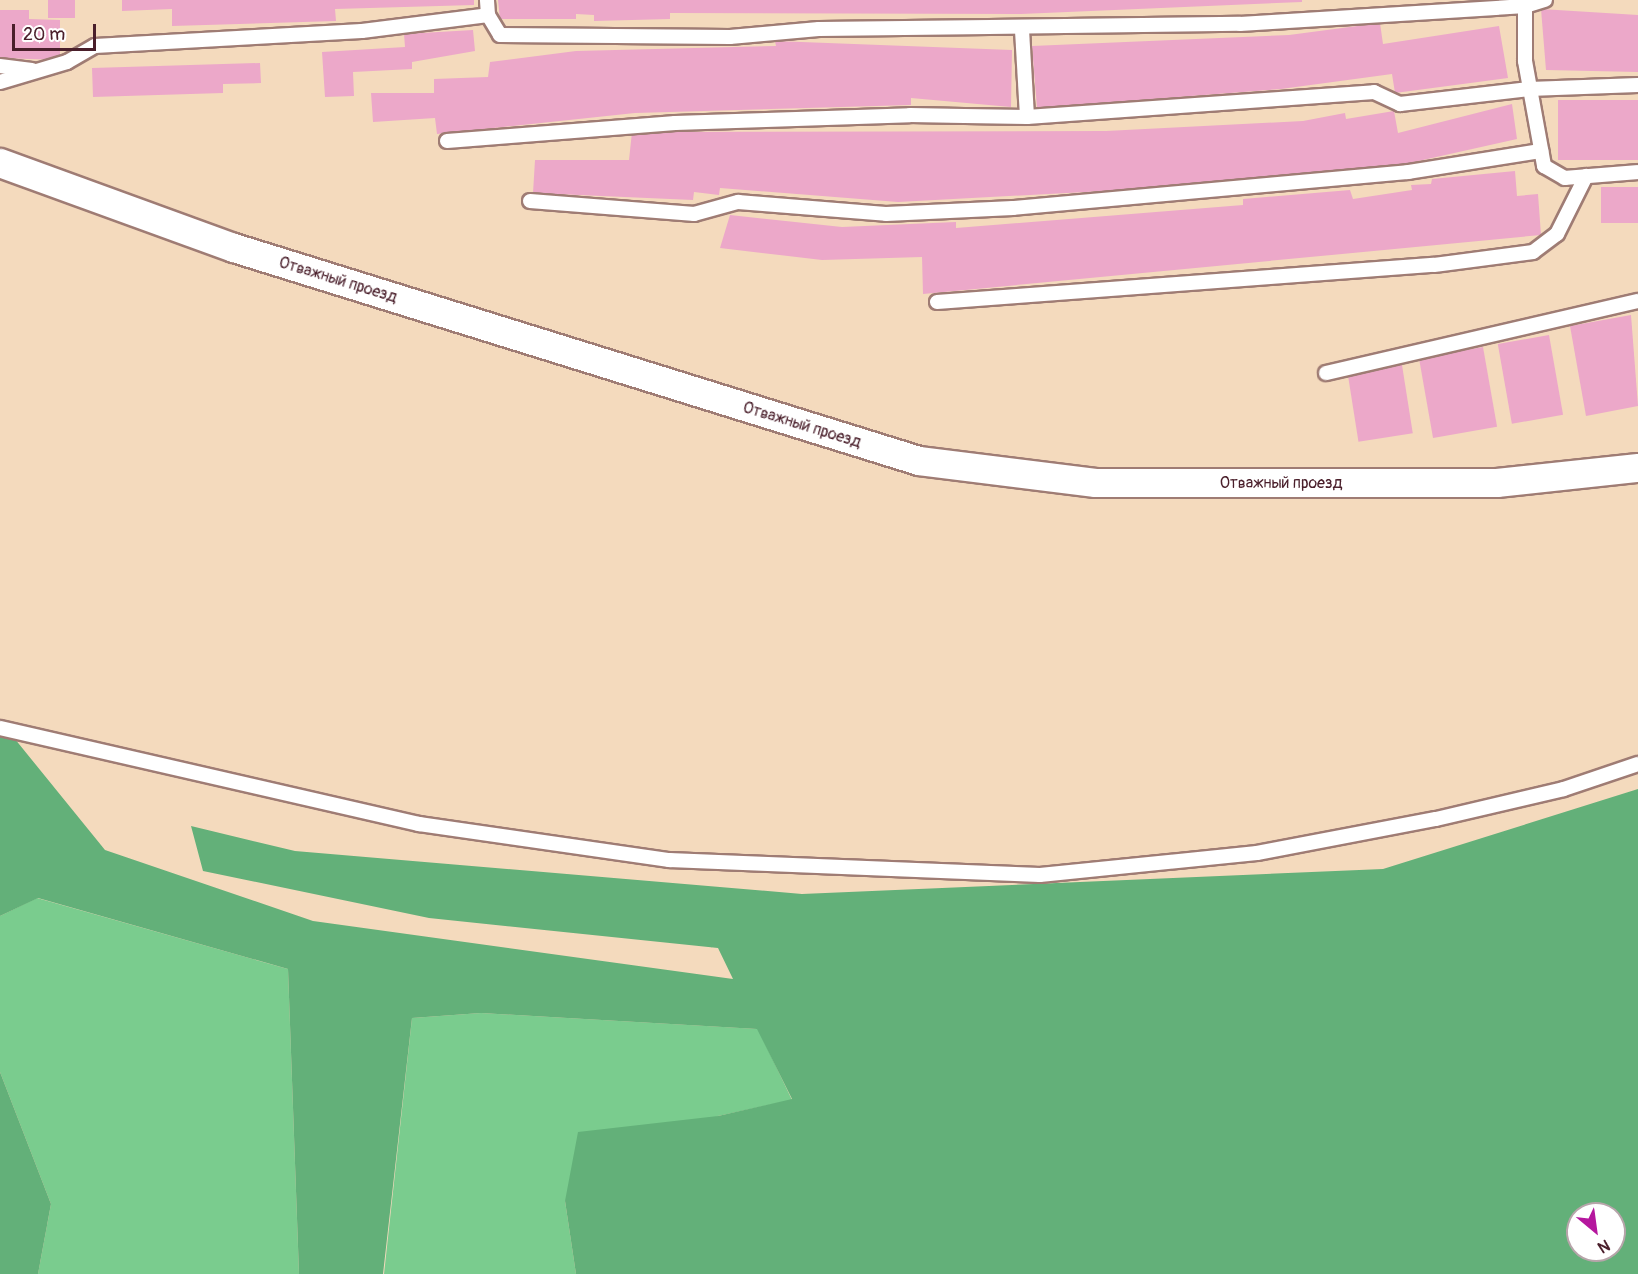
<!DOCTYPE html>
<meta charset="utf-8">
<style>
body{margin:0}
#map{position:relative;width:1638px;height:1274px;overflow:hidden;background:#f4dabd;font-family:Pangolin,sans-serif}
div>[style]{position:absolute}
.green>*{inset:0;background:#7acc8e}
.forest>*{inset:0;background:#63b079}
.building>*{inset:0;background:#eca8c9;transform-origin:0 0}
.roads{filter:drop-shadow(2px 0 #9f7c74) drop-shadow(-2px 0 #9f7c74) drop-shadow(0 2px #9f7c74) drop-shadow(0 -2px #9f7c74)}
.lane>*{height:14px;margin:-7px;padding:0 7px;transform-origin:7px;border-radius:7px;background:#fff}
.street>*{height:28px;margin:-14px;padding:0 14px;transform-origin:14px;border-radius:14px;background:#fff}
span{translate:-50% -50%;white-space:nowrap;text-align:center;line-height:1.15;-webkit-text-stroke:4.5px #fff;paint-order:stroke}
.street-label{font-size:16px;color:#4a1f2b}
.north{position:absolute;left:1566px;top:1202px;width:60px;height:60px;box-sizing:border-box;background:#fff;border:2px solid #b7a5aa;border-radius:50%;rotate:151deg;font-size:16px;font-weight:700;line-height:24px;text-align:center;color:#4a1f2b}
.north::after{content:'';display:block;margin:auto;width:21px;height:27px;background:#b5179e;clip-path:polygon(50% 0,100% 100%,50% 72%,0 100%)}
.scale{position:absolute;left:12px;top:24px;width:84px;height:27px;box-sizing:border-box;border:3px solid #4a1f2b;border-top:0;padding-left:8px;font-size:18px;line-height:21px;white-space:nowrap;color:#4a1f2b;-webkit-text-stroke:4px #fff;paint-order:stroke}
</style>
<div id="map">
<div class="green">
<div style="clip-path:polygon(37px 898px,288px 969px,299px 1274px,38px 1274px,51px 1204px,0 1072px,0 916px)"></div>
<div style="clip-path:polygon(481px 1013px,758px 1029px,792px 1100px,718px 1116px,565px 1201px,576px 1274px,384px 1274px,412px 1018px)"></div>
</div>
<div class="forest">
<div style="clip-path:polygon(evenodd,0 728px,6px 728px,105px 850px,313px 921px,733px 979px,718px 948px,429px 918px,203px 871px,191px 826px,295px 851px,802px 894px,1383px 869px,1638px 789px,1638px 1274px,576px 1274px,565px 1201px,578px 1132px,718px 1116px,792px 1099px,757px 1029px,481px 1013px,412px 1018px,383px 1274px,299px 1274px,288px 969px,38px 898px,0 916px,0 728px,1578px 1214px,1614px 1214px,1614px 1250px,1578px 1250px,1578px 1214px)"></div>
<div style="clip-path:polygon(0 1072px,51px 1204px,38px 1274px,0 1274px)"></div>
</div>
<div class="building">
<div style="left:48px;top:0;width:27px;height:18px"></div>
<div style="clip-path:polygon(122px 0,474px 0,474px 5px,335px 9px,336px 21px,172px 26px,172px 9px,122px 11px)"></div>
<div style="clip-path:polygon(498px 0,1302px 0,1302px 2px,1021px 14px,670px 13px,670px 19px,594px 21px,594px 15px,576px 14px,576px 19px,500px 19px)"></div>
<div style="clip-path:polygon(1541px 9px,1638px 15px,1638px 72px,1546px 70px)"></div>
<div style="clip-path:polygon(0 10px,29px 10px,29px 19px,60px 20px,60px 60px,0 58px)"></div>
<div style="clip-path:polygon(1380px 23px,1383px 44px,1499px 26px,1508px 78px,1395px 93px,1392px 74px,1281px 89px,1037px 108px,1032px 46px,1289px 35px)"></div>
<div style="clip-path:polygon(473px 30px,475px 51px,412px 62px,412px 69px,353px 72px,354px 96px,325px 97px,322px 52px,405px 47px,404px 34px)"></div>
<div style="clip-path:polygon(775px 41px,1012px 50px,1011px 107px,911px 98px,911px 105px,635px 113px,437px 134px,435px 118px,373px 122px,371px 93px,434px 93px,434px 79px,488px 77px,490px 62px,576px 51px,776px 46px)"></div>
<div style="clip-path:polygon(260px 63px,261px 83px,223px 84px,223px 93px,93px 97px,92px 68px)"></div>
<div style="left:1638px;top:100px;width:60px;height:80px;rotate:90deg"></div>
<div style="clip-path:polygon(1512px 104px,1517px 139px,1405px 164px,1235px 184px,898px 202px,720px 188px,719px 195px,694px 192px,693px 200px,533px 193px,535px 160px,629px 160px,632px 132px,1106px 131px,1303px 121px,1345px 113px,1346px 119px,1394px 111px,1398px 133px)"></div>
<div style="clip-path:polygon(1515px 171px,1517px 196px,1538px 194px,1541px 235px,923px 294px,922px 257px,822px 260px,720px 248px,730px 215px,842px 227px,956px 222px,956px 228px,1243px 205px,1243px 199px,1350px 190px,1353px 199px,1412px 190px,1411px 185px,1431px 184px,1432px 179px)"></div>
<div style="left:1638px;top:187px;width:36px;height:37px;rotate:90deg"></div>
<div style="clip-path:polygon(1631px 315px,1638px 406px,1586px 416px,1570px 326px)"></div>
<div style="left:1549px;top:335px;width:81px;height:52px;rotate:80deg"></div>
<div style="left:1483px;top:347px;width:81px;height:65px;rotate:80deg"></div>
<div style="left:1402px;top:365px;width:69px;height:55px;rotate:81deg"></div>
</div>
<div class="roads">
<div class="lane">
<div style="left:1525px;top:0;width:61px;rotate:90deg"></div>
<div style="left:1525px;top:61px;width:107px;rotate:79.7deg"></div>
<div style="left:1544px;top:166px;width:24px;rotate:30deg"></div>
<div style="left:1565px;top:178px;width:73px;rotate:-4.7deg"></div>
<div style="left:488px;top:15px;width:23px;rotate:59deg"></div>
<div style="left:500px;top:35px;width:230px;rotate:0.5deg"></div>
<div style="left:730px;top:37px;width:89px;rotate:-5.1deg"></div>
<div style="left:819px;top:29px;width:421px;rotate:-0.7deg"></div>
<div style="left:1240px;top:24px;width:286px;rotate:-3.6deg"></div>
<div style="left:1525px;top:6px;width:21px;rotate:-17deg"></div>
<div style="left:1022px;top:30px;width:87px;rotate:86.7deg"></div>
<div style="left:1027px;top:117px;width:348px;rotate:-4.1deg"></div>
<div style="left:1374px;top:92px;width:29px;rotate:25deg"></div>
<div style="left:1400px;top:104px;width:130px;rotate:-6.6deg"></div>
<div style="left:1529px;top:89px;width:109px;rotate:-2.1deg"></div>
<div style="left:0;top:66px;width:32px;rotate:7deg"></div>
<div style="left:0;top:82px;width:70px;rotate:-16.6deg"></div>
<div style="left:67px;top:62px;width:32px;rotate:-30deg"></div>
<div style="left:95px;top:46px;width:267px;rotate:-3.2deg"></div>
<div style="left:362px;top:31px;width:127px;rotate:-7.2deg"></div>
<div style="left:488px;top:15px;width:15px;rotate:-94deg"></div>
<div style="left:447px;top:141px;width:229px;rotate:-4.5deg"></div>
<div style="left:675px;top:123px;width:235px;rotate:-1.9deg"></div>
<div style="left:910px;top:115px;width:117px;rotate:1deg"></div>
<div style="left:530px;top:201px;width:165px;rotate:4.5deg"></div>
<div style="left:694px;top:214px;width:46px;rotate:-15.3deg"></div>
<div style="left:738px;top:202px;width:148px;rotate:4.6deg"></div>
<div style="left:886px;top:214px;width:127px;rotate:-2.7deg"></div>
<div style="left:1013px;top:208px;width:397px;rotate:-5.2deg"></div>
<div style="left:1408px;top:172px;width:135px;rotate:-9deg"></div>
<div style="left:937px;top:302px;width:498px;rotate:-4.3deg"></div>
<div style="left:1434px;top:265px;width:100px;rotate:-7.5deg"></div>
<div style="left:1533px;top:252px;width:30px;rotate:-37deg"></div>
<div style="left:1557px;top:234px;width:65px;rotate:-63.4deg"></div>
<div style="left:1326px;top:373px;width:320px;rotate:-13deg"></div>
<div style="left:0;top:728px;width:430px;rotate:12.9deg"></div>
<div style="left:419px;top:824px;width:253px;rotate:8.2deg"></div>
<div style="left:669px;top:860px;width:371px;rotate:2.3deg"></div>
<div style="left:1040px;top:875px;width:218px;rotate:-5.8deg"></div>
<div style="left:1257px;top:853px;width:182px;rotate:-10.8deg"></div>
<div style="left:1436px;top:819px;width:131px;rotate:-13.2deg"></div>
<div style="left:1564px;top:789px;width:78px;rotate:-18.7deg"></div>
</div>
<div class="street">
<div style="left:0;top:163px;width:249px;rotate:20deg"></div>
<div style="left:234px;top:248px;width:717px;rotate:17.27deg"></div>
<div style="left:919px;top:461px;width:178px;rotate:7.1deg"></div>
<div style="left:1096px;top:483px;width:401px"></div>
<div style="left:1497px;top:483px;width:142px;rotate:-6.1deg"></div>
</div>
</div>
<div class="street-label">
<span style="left:338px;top:280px;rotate:17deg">Отважный проезд</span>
<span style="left:802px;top:425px;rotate:17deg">Отважный проезд</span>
<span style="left:1281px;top:483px">Отважный проезд</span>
</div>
<div class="north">N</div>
<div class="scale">20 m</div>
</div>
